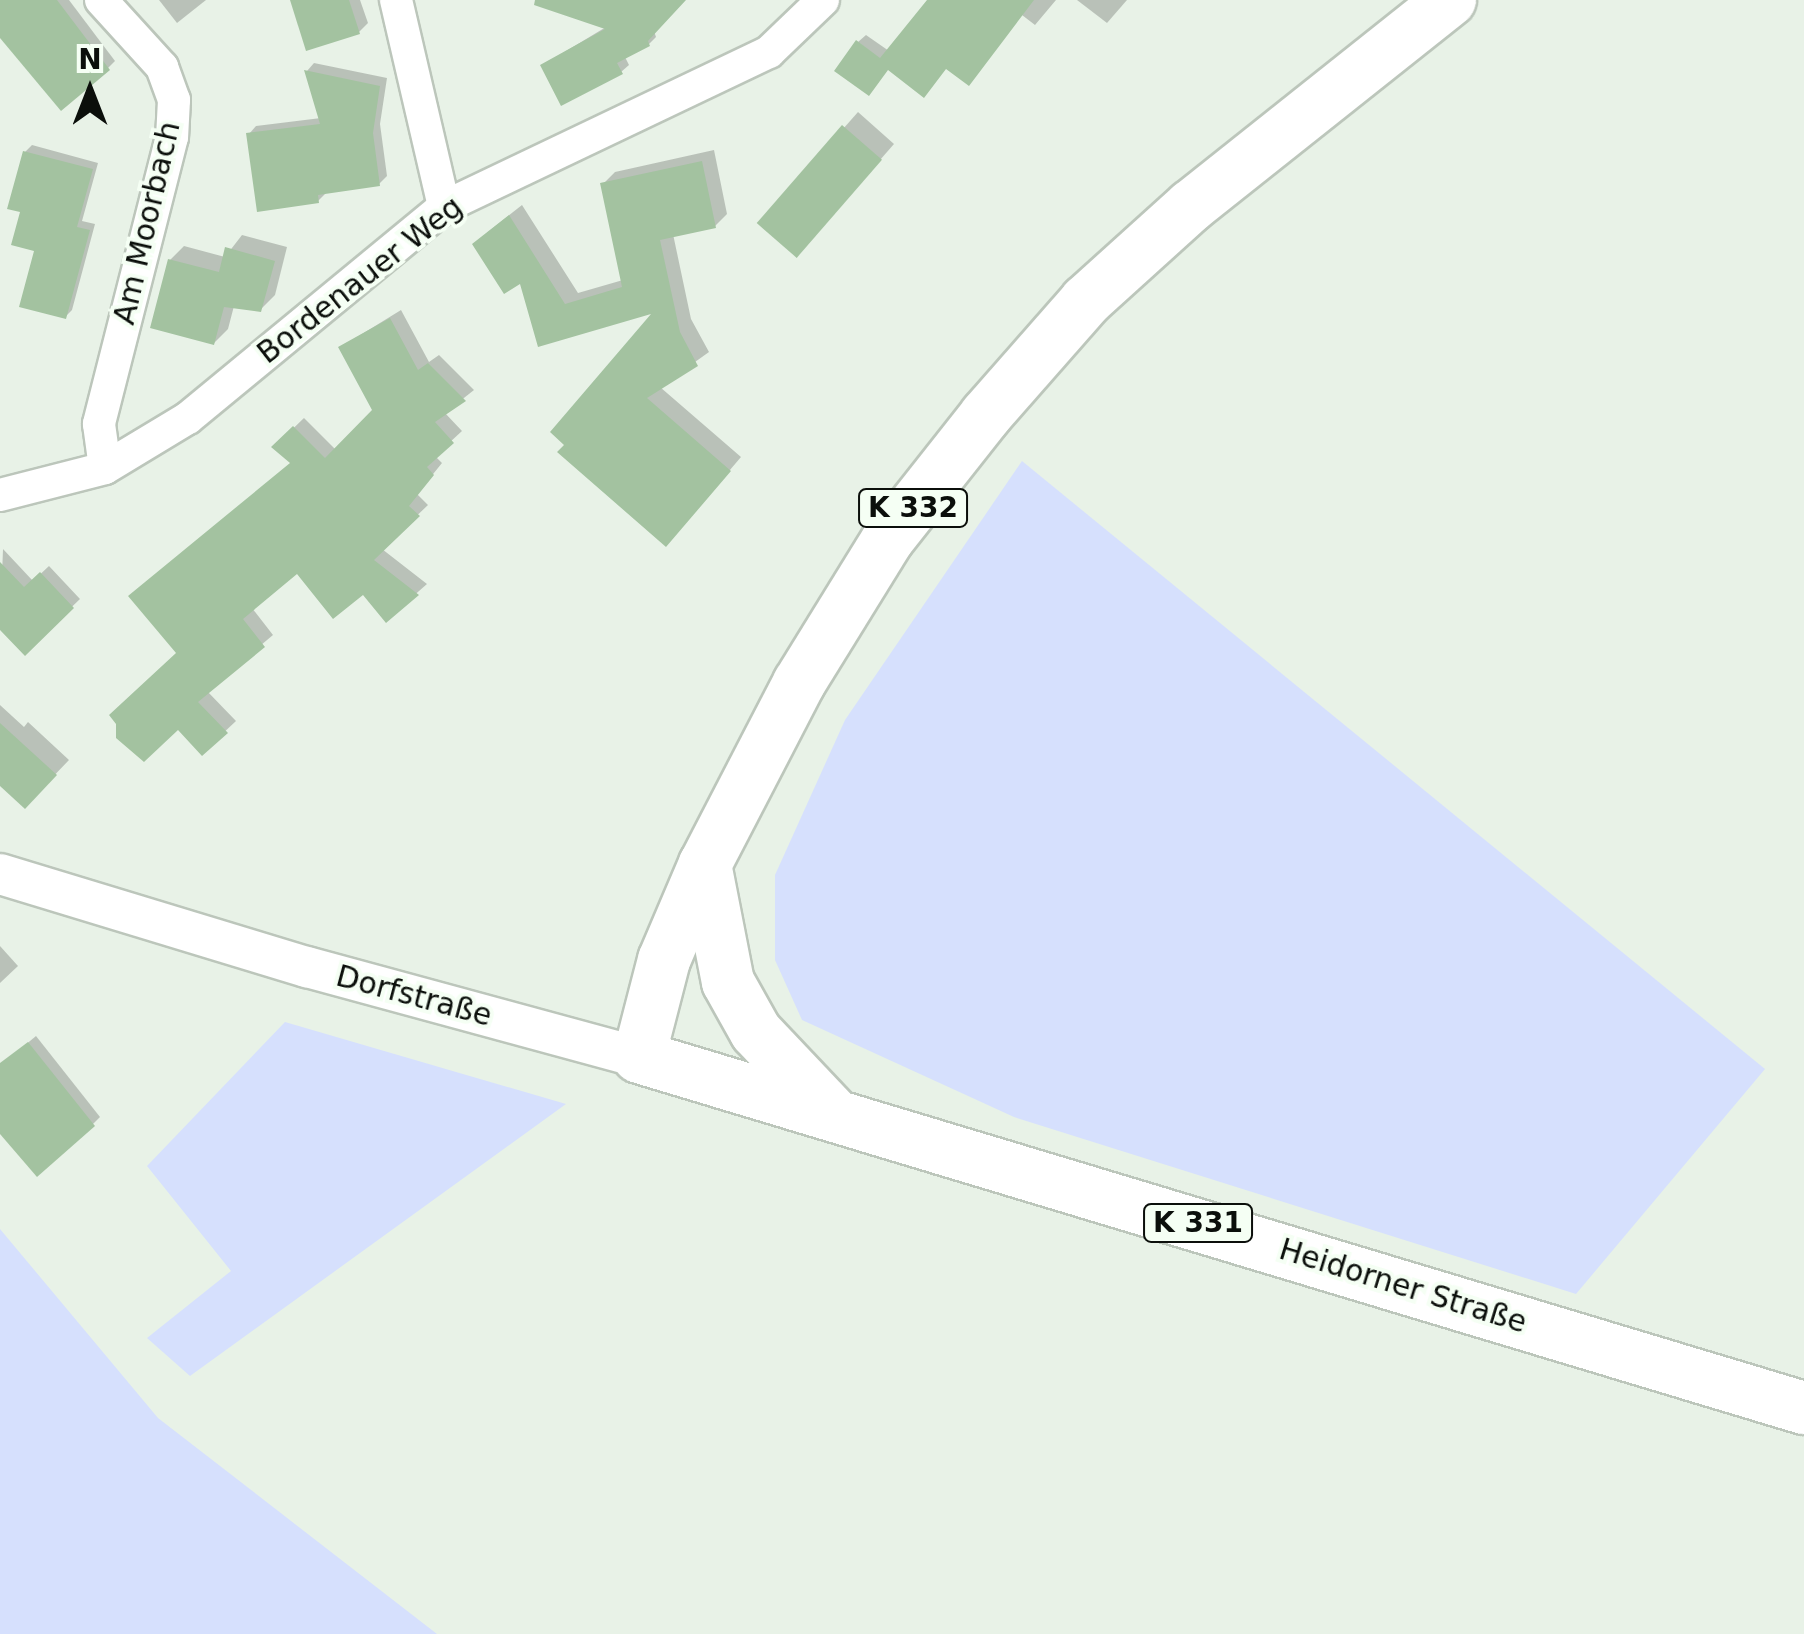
<!DOCTYPE html>
<meta charset="utf-8">
<style>
body{margin:0}
#map{position:relative;width:1804px;height:1634px;overflow:hidden;background:#e8f2e7;font-family:"DejaVu Sans",sans-serif}
div>[style]{position:absolute}
.green>*{inset:0;background:#d6e0fd}
.shadow>*{inset:0;background:#0003}
.building>*{inset:0;background:#a3c2a0;transform-origin:0 0}
.roads{filter:drop-shadow(2px 0 #bcc6bb) drop-shadow(-2px 0 #bcc6bb) drop-shadow(0 2px #bcc6bb) drop-shadow(0 -2px #bcc6bb)}
.minor>*{height:32px;margin:-16px;padding:0 16px;transform-origin:16px;border-radius:16px;background:#fff}
.tertiary>*{height:40px;margin:-20px;padding:0 20px;transform-origin:20px;border-radius:20px;background:#fff}
.primary>*{height:52px;margin:-26px;padding:0 26px;transform-origin:26px;border-radius:26px;background:#fff}
span{translate:-50% -50%;white-space:nowrap;text-align:center;line-height:1.15;-webkit-text-stroke:8px #f5fff4;paint-order:stroke}
.shield-label span{padding:2px 8px;background:#f5fff4;border:2px solid;border-radius:8px;-webkit-text-stroke-width:0}
.shield-label{font-size:28px;color:#0b0f0b;font-weight:700}
.street-label{font-size:30px;color:#0b0f0b}
.north{position:absolute;left:40px;top:40px;width:100px;height:100px;-webkit-text-stroke:8px #f5fff4;paint-order:stroke;rotate:0deg;font-size:28px;font-weight:700;line-height:40px;text-align:center;color:#0b0f0b}
.north::after{content:'';display:block;margin:auto;width:35px;height:45px;background:#0b0f0b;clip-path:polygon(50% 0,100% 100%,50% 72%,0 100%)}
</style>
<div id="map">
<div class="green">
<div style="clip-path:polygon(1022px 461px,1765px 1069px,1576px 1294px,1014px 1117px,802px 1020px,775px 960px,775px 875px,845px 720px)"></div>
<div style="clip-path:polygon(285px 1022px,566px 1104px,190px 1376px,147px 1338px,231px 1271px,147px 1166px)"></div>
<div style="clip-path:polygon(0 1229px,158px 1418px,437px 1634px,0 1634px)"></div>
</div>
<div class="shadow">
<div style="clip-path:polygon(0 0,69px 0,115px 61px,108px 68px,0 16px)"></div>
<div style="clip-path:polygon(159px 0,206px 0,177px 23px)"></div>
<div style="clip-path:polygon(293px 0,360px 0,368px 23px,359px 32px)"></div>
<div style="clip-path:polygon(624px 0,683px 0,654px 31px,656px 37px,649px 44px,625px 57px,629px 65px,621px 72px,543px 65px,606px 27px)"></div>
<div style="clip-path:polygon(928px 0,1056px 0,1035px 25px,1022px 15px,947px 67px,924px 94px,858px 42px,866px 35px,889px 51px)"></div>
<div style="clip-path:polygon(1077px 0,1127px 0,1107px 23px)"></div>
<div style="clip-path:polygon(314px 63px,387px 78px,380px 124px,387px 176px,379px 184px,326px 193px,318px 201px,249px 134px,256px 126px,321px 118px,307px 71px)"></div>
<div style="clip-path:polygon(858px 112px,894px 144px,810px 240px,760px 223px)"></div>
<div style="clip-path:polygon(32px 145px,98px 163px,82px 221px,95px 224px,72px 310px,65px 317px,23px 210px,25px 152px)"></div>
<div style="clip-path:polygon(714px 150px,727px 214px,715px 226px,673px 234px,691px 319px,709px 352px,660px 387px,741px 457px,678px 531px,561px 452px,659px 310px,540px 344px,521px 280px,488px 232px,522px 205px,578px 293px,623px 280px,603px 184px,615px 172px)"></div>
<div style="clip-path:polygon(242px 235px,287px 247px,275px 295px,261px 309px,234px 306px,228px 329px,214px 343px,170px 260px,184px 246px,225px 257px)"></div>
<div style="clip-path:polygon(401px 310px,429px 362px,439px 355px,474px 390px,445px 413px,462px 431px,435px 456px,442px 463px,417px 494px,428px 505px,382px 549px,427px 584px,386px 620px,363px 591px,298px 570px,252px 608px,273px 635px,207px 691px,236px 721px,202px 753px,179px 652px,293px 462px,274px 447px,304px 418px,336px 450px,375px 410px,341px 347px)"></div>
<div style="clip-path:polygon(3px 549px,33px 581px,49px 566px,80px 599px,25px 652px,0 626px)"></div>
<div style="clip-path:polygon(0 705px,24px 727px,28px 722px,69px 760px,25px 806px,0 785px)"></div>
<div style="clip-path:polygon(0 946px,18px 966px,0 983px)"></div>
<div style="clip-path:polygon(36px 1036px,100px 1117px,93px 1124px,0 1130px,0 1066px)"></div>
</div>
<div class="building">
<div style="clip-path:polygon(0 0,57px 0,110px 70px,61px 111px,0 38px)"></div>
<div style="clip-path:polygon(290px 0,349px 0,360px 34px,306px 51px)"></div>
<div style="clip-path:polygon(535px 0,686px 0,648px 41px,650px 46px,617px 63px,623px 74px,561px 106px,540px 65px,605px 29px,534px 5px)"></div>
<div style="clip-path:polygon(927px 0,1034px 0,969px 86px,946px 69px,924px 98px,888px 70px,869px 96px,834px 71px,856px 40px,880px 58px)"></div>
<div style="clip-path:polygon(304px 70px,380px 86px,373px 133px,380px 186px,318px 195px,319px 203px,257px 212px,246px 133px,320px 124px)"></div>
<div style="left:842px;top:125px;width:53px;height:130px;rotate:41deg"></div>
<div style="clip-path:polygon(23px 151px,93px 169px,77px 227px,90px 230px,66px 319px,19px 307px,34px 251px,11px 245px,20px 212px,7px 209px)"></div>
<div style="clip-path:polygon(702px 161px,716px 228px,660px 240px,680px 332px,698px 366px,647px 398px,731px 471px,666px 547px,557px 452px,564px 445px,550px 432px,651px 314px,538px 347px,520px 284px,504px 294px,472px 244px,509px 215px,565px 304px,622px 287px,600px 183px)"></div>
<div style="clip-path:polygon(225px 247px,275px 261px,261px 312px,224px 307px,214px 345px,150px 328px,168px 259px,219px 272px)"></div>
<div style="clip-path:polygon(390px 318px,418px 370px,428px 363px,466px 401px,435px 422px,454px 443px,427px 467px,434px 475px,409px 506px,420px 516px,374px 560px,419px 595px,386px 623px,363px 595px,333px 619px,297px 574px,243px 619px,265px 647px,198px 702px,228px 733px,202px 756px,178px 730px,144px 762px,116px 738px,116px 724px,109px 715px,176px 653px,128px 596px,290px 463px,271px 447px,293px 426px,325px 458px,372px 410px,338px 347px)"></div>
<div style="clip-path:polygon(0 562px,24px 587px,40px 572px,74px 608px,25px 656px,0 630px)"></div>
<div style="clip-path:polygon(0 723px,57px 775px,25px 809px,0 786px)"></div>
<div style="clip-path:polygon(28px 1042px,95px 1126px,37px 1177px,0 1134px,0 1063px)"></div>
</div>
<div class="roads">
<div class="minor">
<div style="left:101px;top:0;width:91px;rotate:47.7deg"></div>
<div style="left:162px;top:67px;width:35px;rotate:70deg"></div>
<div style="left:174px;top:100px;width:37px;rotate:93deg"></div>
<div style="left:172px;top:137px;width:296px;rotate:104.3deg"></div>
<div style="left:99px;top:424px;width:44px;rotate:82.2deg"></div>
<div style="left:396px;top:0;width:212px;rotate:76.9deg"></div>
<div style="left:0;top:495px;width:108px;rotate:-14.4deg"></div>
<div style="left:105px;top:468px;width:97px;rotate:-31.1deg"></div>
<div style="left:188px;top:418px;width:332px;rotate:-39.5deg"></div>
<div style="left:444px;top:207px;width:360px;rotate:-25.5deg"></div>
<div style="left:769px;top:52px;width:75px;rotate:-43.9deg"></div>
</div>
<div class="tertiary">
<div style="left:0;top:874px;width:321px;rotate:16.9deg"></div>
<div style="left:307px;top:967px;width:344px;rotate:15.2deg"></div>
</div>
<div class="primary">
<div style="left:1450px;top:0;width:331px;rotate:141.5deg"></div>
<div style="left:1191px;top:206px;width:142px;rotate:137.9deg"></div>
<div style="left:1086px;top:301px;width:152px;rotate:131.3deg"></div>
<div style="left:986px;top:415px;width:158px;rotate:128.3deg"></div>
<div style="left:888px;top:539px;width:169px;rotate:121.7deg"></div>
<div style="left:799px;top:683px;width:204px;rotate:117.4deg"></div>
<div style="left:705px;top:864px;width:104px;rotate:113.1deg"></div>
<div style="left:664px;top:960px;width:100px;rotate:104.5deg"></div>
<div style="left:639px;top:1057px;width:1217px;rotate:16.77deg"></div>
<div style="left:705px;top:864px;width:120px;rotate:79deg"></div>
<div style="left:728px;top:982px;width:57px;rotate:60.8deg"></div>
<div style="left:756px;top:1032px;width:109px;rotate:46.5deg"></div>
</div>
</div>
<div class="shield-label">
<span style="left:913px;top:508px">K 332</span>
<span style="left:1198px;top:1223px">K 331</span>
</div>
<div class="street-label">
<span style="left:147px;top:223px;rotate:-77deg">Am Moorbach</span>
<span style="left:360px;top:280px;rotate:-38deg">Bordenauer Weg</span>
<span style="left:414px;top:996px;rotate:15deg">Dorfstraße</span>
<span style="left:1403px;top:1286px;rotate:17deg">Heidorner Straße</span>
</div>
<div class="north">N</div>
</div>
